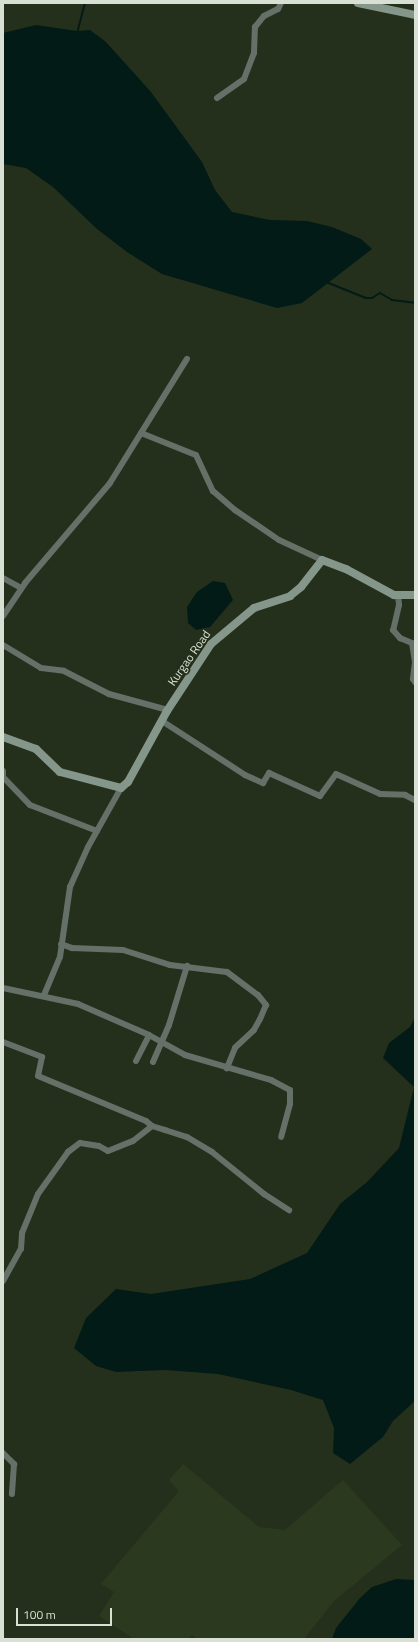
<!DOCTYPE html>
<style>
body{margin:0}
#map{position:relative;width:418px;height:1642px;overflow:hidden;background:#24301b;font-family:"Titillium Web",sans-serif}
div>[style]{position:absolute}
.built>*{inset:0;background:#2b3a1f}
.water>*{inset:0;background:#021b16}
.stream>*{height:2px;margin:-1px;padding:0 1px;transform-origin:1px;border-radius:1px;background:#021b16}
.street>*{height:6px;margin:-3px;padding:0 3px;transform-origin:3px;border-radius:3px;background:#657068}
.secondary>*{height:8px;margin:-4px;padding:0 4px;transform-origin:4px;border-radius:4px;background:#85968a}
span{translate:-50% -50%;white-space:nowrap;text-align:center;line-height:1.15;-webkit-text-stroke:3.5px #24301b;paint-order:stroke}
.street-label{font-size:12px;color:#d8e0d3}
.frame{position:absolute;inset:0;border:4px solid #d8e0d3;pointer-events:none}
.scale{position:absolute;left:16px;top:1608px;width:96px;height:18px;box-sizing:border-box;border:2px solid #d8e0d3;border-top:0;padding-left:5px;font-size:12px;line-height:14px;white-space:nowrap;color:#d8e0d3;-webkit-text-stroke:3px #24301b;paint-order:stroke}
</style>
<div id="map">
<div class="built">
<div style="clip-path:polygon(183px 1464px,259px 1527px,285px 1530px,343px 1480px,402px 1545px,334px 1601px,304px 1639px,197px 1639px,192px 1635px,188px 1639px,134px 1639px,99px 1616px,114px 1592px,101px 1584px,179px 1491px,169px 1480px)"></div>
</div>
<div class="water">
<div style="clip-path:polygon(36px 25px,77px 31px,90px 30px,106px 42px,151px 92px,202px 162px,215px 190px,232px 212px,270px 220px,307px 221px,332px 227px,361px 239px,372px 249px,302px 303px,277px 308px,162px 274px,127px 252px,97px 229px,53px 187px,26px 168px,3px 164px,3px 33px)"></div>
<div style="clip-path:polygon(213px 581px,225px 583px,233px 600px,210px 627px,196px 630px,188px 623px,187px 607px,197px 592px)"></div>
<div style="clip-path:polygon(415px 1017px,415px 1401px,393px 1421px,383px 1437px,350px 1464px,333px 1453px,334px 1428px,323px 1400px,291px 1390px,218px 1374px,165px 1370px,116px 1372px,96px 1366px,74px 1348px,86px 1318px,116px 1289px,151px 1294px,250px 1279px,307px 1253px,340px 1204px,367px 1182px,399px 1148px,414px 1087px,383px 1058px,389px 1043px,410px 1027px)"></div>
<div style="clip-path:polygon(396px 1579px,415px 1580px,415px 1639px,332px 1639px,336px 1628px,360px 1598px,372px 1587px)"></div>
</div>
<div class="stream">
<div style="left:77px;top:33px;width:31px;rotate:-75deg"></div>
<div style="left:326px;top:282px;width:43px;rotate:21.8deg"></div>
<div style="left:366px;top:298px;width:6px"></div>
<div style="left:372px;top:298px;width:9px;rotate:-32deg"></div>
<div style="left:380px;top:293px;width:14px;rotate:30deg"></div>
<div style="left:392px;top:300px;width:23px;rotate:7deg"></div>
</div>
<div class="street">
<div style="left:217px;top:98px;width:33px;rotate:-35deg"></div>
<div style="left:244px;top:79px;width:28px;rotate:-69deg"></div>
<div style="left:254px;top:53px;width:26px;rotate:-88deg"></div>
<div style="left:255px;top:27px;width:14px;rotate:-51deg"></div>
<div style="left:264px;top:16px;width:16px;rotate:-27deg"></div>
<div style="left:278px;top:9px;width:7px;rotate:-63deg"></div>
<div style="left:141px;top:433px;width:59px;rotate:21.8deg"></div>
<div style="left:196px;top:455px;width:40px;rotate:65deg"></div>
<div style="left:213px;top:491px;width:29px;rotate:41deg"></div>
<div style="left:235px;top:510px;width:53px;rotate:34.3deg"></div>
<div style="left:279px;top:540px;width:47px;rotate:24.9deg"></div>
<div style="left:3px;top:578px;width:21px;rotate:29deg"></div>
<div style="left:398px;top:595px;width:10px;rotate:84deg"></div>
<div style="left:399px;top:605px;width:26px;rotate:103deg"></div>
<div style="left:393px;top:630px;width:11px;rotate:49deg"></div>
<div style="left:400px;top:638px;width:13px;rotate:23deg"></div>
<div style="left:412px;top:643px;width:19px;rotate:81deg"></div>
<div style="left:415px;top:662px;width:17px;rotate:97deg"></div>
<div style="left:413px;top:679px;width:4px;rotate:56deg"></div>
<div style="left:3px;top:616px;width:40px;rotate:-56deg"></div>
<div style="left:25px;top:583px;width:131px;rotate:-49.6deg"></div>
<div style="left:110px;top:483px;width:146px;rotate:-58.2deg"></div>
<div style="left:3px;top:645px;width:44px;rotate:31.2deg"></div>
<div style="left:41px;top:668px;width:23px;rotate:7deg"></div>
<div style="left:64px;top:671px;width:51px;rotate:27.1deg"></div>
<div style="left:109px;top:694px;width:61px;rotate:15.2deg"></div>
<div style="left:162px;top:721px;width:99px;rotate:33deg"></div>
<div style="left:245px;top:775px;width:20px;rotate:24deg"></div>
<div style="left:263px;top:783px;width:12px;rotate:-59deg"></div>
<div style="left:269px;top:773px;width:56px;rotate:24.3deg"></div>
<div style="left:320px;top:796px;width:27px;rotate:-54deg"></div>
<div style="left:336px;top:774px;width:48px;rotate:24.4deg"></div>
<div style="left:380px;top:794px;width:25px;rotate:2deg"></div>
<div style="left:405px;top:795px;width:11px;rotate:27deg"></div>
<div style="left:3px;top:771px;width:5px;rotate:90deg"></div>
<div style="left:3px;top:777px;width:39px;rotate:46deg"></div>
<div style="left:30px;top:805px;width:72px;rotate:21.2deg"></div>
<div style="left:61px;top:944px;width:12px;rotate:20deg"></div>
<div style="left:72px;top:948px;width:51px;rotate:2.2deg"></div>
<div style="left:123px;top:950px;width:49px;rotate:17.7deg"></div>
<div style="left:170px;top:965px;width:57px;rotate:7deg"></div>
<div style="left:227px;top:972px;width:39px;rotate:37deg"></div>
<div style="left:258px;top:995px;width:13px;rotate:51deg"></div>
<div style="left:266px;top:1005px;width:15px;rotate:113deg"></div>
<div style="left:260px;top:1019px;width:13px;rotate:119deg"></div>
<div style="left:254px;top:1030px;width:26px;rotate:137deg"></div>
<div style="left:235px;top:1048px;width:22px;rotate:112deg"></div>
<div style="left:3px;top:988px;width:77px;rotate:12deg"></div>
<div style="left:78px;top:1004px;width:77px;rotate:23.6deg"></div>
<div style="left:149px;top:1035px;width:41px;rotate:29.1deg"></div>
<div style="left:185px;top:1055px;width:90px;rotate:16.2deg"></div>
<div style="left:271px;top:1080px;width:21px;rotate:28deg"></div>
<div style="left:290px;top:1090px;width:14px;rotate:90deg"></div>
<div style="left:290px;top:1104px;width:34px;rotate:105deg"></div>
<div style="left:44px;top:995px;width:41px;rotate:-67.2deg"></div>
<div style="left:60px;top:957px;width:71px;rotate:-81.9deg"></div>
<div style="left:70px;top:887px;width:44px;rotate:-65.8deg"></div>
<div style="left:88px;top:847px;width:68px;rotate:-60.8deg"></div>
<div style="left:3px;top:1042px;width:42px;rotate:21deg"></div>
<div style="left:42px;top:1057px;width:19px;rotate:102deg"></div>
<div style="left:38px;top:1076px;width:117px;rotate:22.6deg"></div>
<div style="left:146px;top:1121px;width:8px;rotate:40deg"></div>
<div style="left:136px;top:1061px;width:29px;rotate:-63deg"></div>
<div style="left:153px;top:1062px;width:40px;rotate:-66.6deg"></div>
<div style="left:169px;top:1025px;width:62px;rotate:-73deg"></div>
<div style="left:3px;top:1281px;width:37px;rotate:-61deg"></div>
<div style="left:21px;top:1249px;width:16px;rotate:-86deg"></div>
<div style="left:22px;top:1233px;width:42px;rotate:-67.7deg"></div>
<div style="left:38px;top:1194px;width:52px;rotate:-54.5deg"></div>
<div style="left:68px;top:1152px;width:15px;rotate:-37deg"></div>
<div style="left:80px;top:1143px;width:19px;rotate:9deg"></div>
<div style="left:99px;top:1146px;width:10px;rotate:29deg"></div>
<div style="left:108px;top:1151px;width:27px;rotate:-22deg"></div>
<div style="left:133px;top:1141px;width:24px;rotate:-38deg"></div>
<div style="left:152px;top:1126px;width:14px;rotate:17deg"></div>
<div style="left:165px;top:1130px;width:23px;rotate:18deg"></div>
<div style="left:187px;top:1137px;width:29px;rotate:31deg"></div>
<div style="left:212px;top:1152px;width:67px;rotate:38.9deg"></div>
<div style="left:264px;top:1194px;width:30px;rotate:33deg"></div>
<div style="left:3px;top:1453px;width:16px;rotate:45deg"></div>
<div style="left:14px;top:1464px;width:30px;rotate:94deg"></div>
</div>
<div class="secondary">
<div style="left:358px;top:3px;width:58px;rotate:11.9deg"></div>
<div style="left:3px;top:737px;width:35px;rotate:20deg"></div>
<div style="left:36px;top:749px;width:33px;rotate:44deg"></div>
<div style="left:60px;top:772px;width:63px;rotate:14.7deg"></div>
<div style="left:121px;top:788px;width:9px;rotate:-41deg"></div>
<div style="left:128px;top:782px;width:81px;rotate:-61.2deg"></div>
<div style="left:167px;top:711px;width:80px;rotate:-56.7deg"></div>
<div style="left:211px;top:644px;width:56px;rotate:-39.9deg"></div>
<div style="left:254px;top:608px;width:38px;rotate:-18deg"></div>
<div style="left:290px;top:596px;width:14px;rotate:-39deg"></div>
<div style="left:301px;top:587px;width:34px;rotate:-52deg"></div>
<div style="left:322px;top:560px;width:26px;rotate:21deg"></div>
<div style="left:346px;top:569px;width:55px;rotate:28.4deg"></div>
<div style="left:394px;top:595px;width:21px"></div>
</div>
<div class="street-label">
<span style="left:189px;top:658px;rotate:-55deg">Kurgao Road</span>
</div>
<div class="frame"></div>
<div class="scale">100 m</div>
</div>
